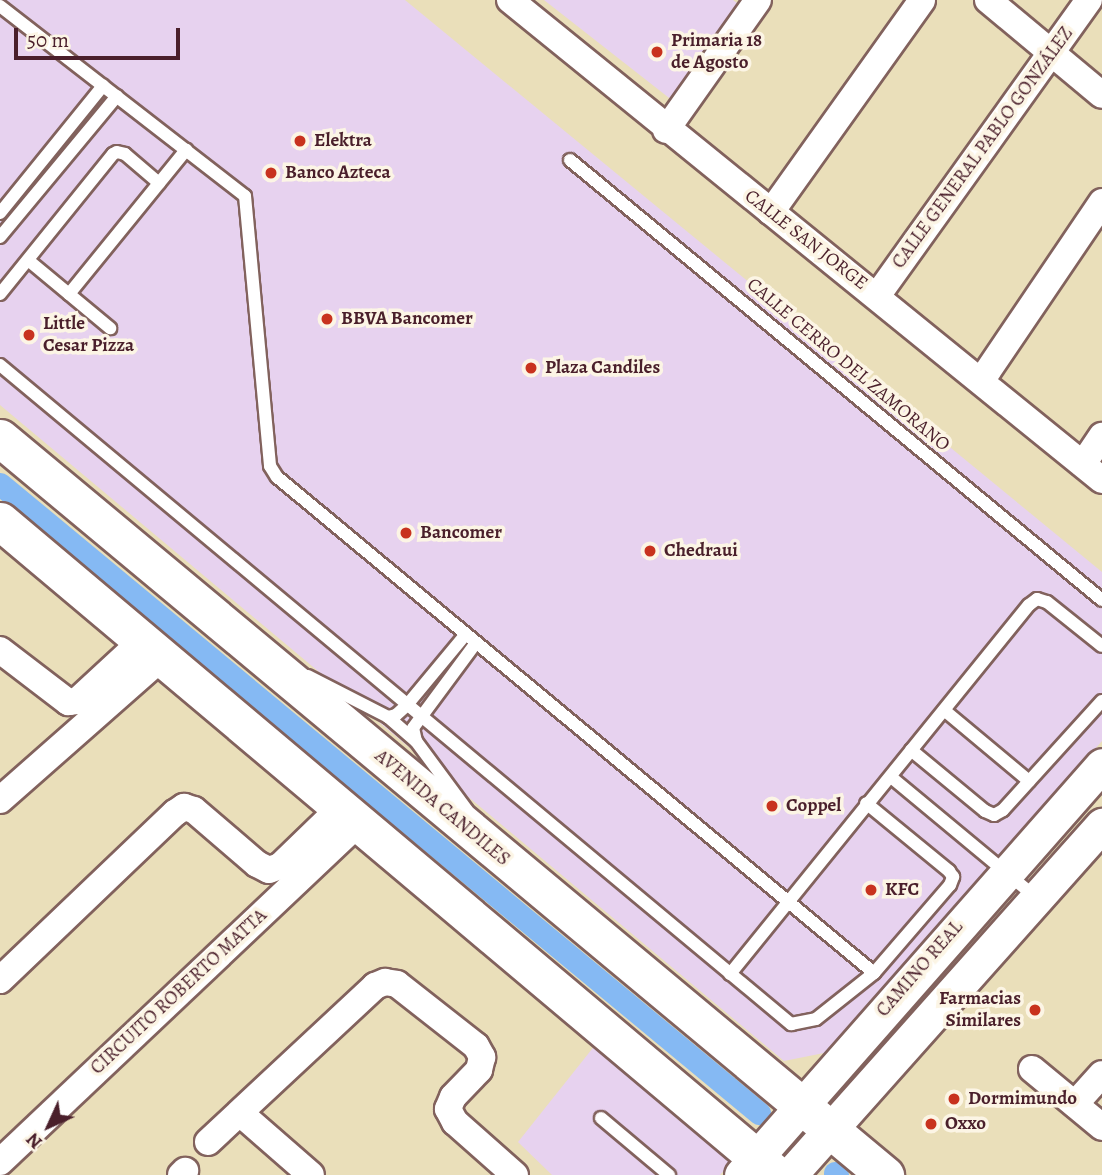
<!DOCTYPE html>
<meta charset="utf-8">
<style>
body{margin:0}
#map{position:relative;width:1102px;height:1175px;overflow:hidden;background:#eadfba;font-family:Alegreya,serif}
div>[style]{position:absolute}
.built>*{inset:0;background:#e7d2ef}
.canal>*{height:23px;margin:-11.5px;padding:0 11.5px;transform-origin:11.5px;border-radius:11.5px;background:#85b9f3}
.roads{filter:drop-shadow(2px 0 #82625d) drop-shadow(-2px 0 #82625d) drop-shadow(0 2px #82625d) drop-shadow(0 -2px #82625d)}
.service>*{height:12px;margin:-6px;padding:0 6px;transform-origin:6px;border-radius:6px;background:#fff}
.minor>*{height:26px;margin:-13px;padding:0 13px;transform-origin:13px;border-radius:13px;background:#fff}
.tertiary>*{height:33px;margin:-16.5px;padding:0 16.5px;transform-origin:16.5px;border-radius:16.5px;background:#fff}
.secondary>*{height:37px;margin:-18.5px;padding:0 18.5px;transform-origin:18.5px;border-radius:18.5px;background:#fff}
.dots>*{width:19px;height:19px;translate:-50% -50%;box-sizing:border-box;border:4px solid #fcf5e5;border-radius:50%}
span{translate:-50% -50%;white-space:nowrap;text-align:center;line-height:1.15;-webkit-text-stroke:7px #fcf5e5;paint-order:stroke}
.poi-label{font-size:19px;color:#4a1f2b;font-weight:700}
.left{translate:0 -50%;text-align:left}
.right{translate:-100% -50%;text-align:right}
.street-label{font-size:19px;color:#4a1f2b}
.north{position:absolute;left:14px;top:1091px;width:70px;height:70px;-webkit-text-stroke:5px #fcf5e5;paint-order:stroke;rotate:225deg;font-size:19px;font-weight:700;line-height:28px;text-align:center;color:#4a1f2b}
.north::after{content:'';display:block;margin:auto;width:24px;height:32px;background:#4a1f2b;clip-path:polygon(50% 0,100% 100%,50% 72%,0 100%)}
.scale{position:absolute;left:14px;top:28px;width:166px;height:32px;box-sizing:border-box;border:4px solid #4a1f2b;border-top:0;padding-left:9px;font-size:21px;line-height:24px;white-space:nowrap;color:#4a1f2b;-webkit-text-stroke:5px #fcf5e5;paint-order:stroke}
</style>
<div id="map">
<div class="built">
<div style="clip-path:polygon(0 0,405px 0,1102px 572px,1102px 741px,829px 1052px,784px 1061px,0 405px)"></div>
<div style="clip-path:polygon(544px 0,733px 0,737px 3px,673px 101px)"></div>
<div style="clip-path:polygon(596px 1044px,735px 1158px,720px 1175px,552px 1175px,518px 1142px)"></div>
</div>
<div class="canal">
<div style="left:0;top:484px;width:986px;rotate:39.65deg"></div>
<div style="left:835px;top:1173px;width:3px;rotate:45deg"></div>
</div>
<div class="roads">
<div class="service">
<div style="left:0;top:6px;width:310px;rotate:37.8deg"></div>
<div style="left:245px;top:196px;width:271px;rotate:84.7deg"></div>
<div style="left:270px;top:466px;width:13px;rotate:58deg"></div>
<div style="left:277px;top:477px;width:776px;rotate:39.72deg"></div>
<div style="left:570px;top:160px;width:690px;rotate:39.59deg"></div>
<div style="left:0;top:213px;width:164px;rotate:-51deg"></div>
<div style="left:0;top:237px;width:183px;rotate:-50.3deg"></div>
<div style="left:28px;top:260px;width:107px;rotate:39.7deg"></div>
<div style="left:0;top:294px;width:180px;rotate:-51.1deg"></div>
<div style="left:113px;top:154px;width:4px;rotate:-27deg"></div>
<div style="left:117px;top:152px;width:8px;rotate:14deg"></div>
<div style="left:125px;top:154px;width:45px;rotate:40.5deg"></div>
<div style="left:69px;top:294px;width:186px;rotate:-50.9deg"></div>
<div style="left:0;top:365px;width:1030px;rotate:39.8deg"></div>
<div style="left:791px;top:1024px;width:25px;rotate:-11deg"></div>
<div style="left:816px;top:1019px;width:74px;rotate:-38.4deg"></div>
<div style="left:874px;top:973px;width:116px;rotate:-49.2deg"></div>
<div style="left:950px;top:885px;width:9px;rotate:-69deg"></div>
<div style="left:953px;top:877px;width:7px;rotate:-124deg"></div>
<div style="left:949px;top:871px;width:107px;rotate:-140.7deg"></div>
<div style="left:308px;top:676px;width:90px;rotate:27.1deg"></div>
<div style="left:388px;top:717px;width:8px;rotate:-14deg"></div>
<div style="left:396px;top:715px;width:15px;rotate:-42deg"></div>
<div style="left:407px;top:705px;width:92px;rotate:-50.3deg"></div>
<div style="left:944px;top:710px;width:111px;rotate:39.9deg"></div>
<div style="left:388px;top:717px;width:37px;rotate:41deg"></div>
<div style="left:911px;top:750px;width:96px;rotate:39.5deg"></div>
<div style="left:985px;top:811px;width:10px;rotate:24deg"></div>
<div style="left:994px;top:815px;width:10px;rotate:-29deg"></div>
<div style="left:1003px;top:810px;width:147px;rotate:-47.8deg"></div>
<div style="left:891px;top:777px;width:190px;rotate:39.7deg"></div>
<div style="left:467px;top:810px;width:86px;rotate:-126.5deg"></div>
<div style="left:416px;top:741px;width:13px;rotate:-103deg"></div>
<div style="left:413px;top:728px;width:106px;rotate:-53.5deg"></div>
<div style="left:730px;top:974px;width:475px;rotate:-51deg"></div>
<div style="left:1029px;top:605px;width:10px;rotate:-37deg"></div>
<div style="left:1037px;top:599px;width:10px;rotate:17deg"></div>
<div style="left:1047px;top:602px;width:70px;rotate:38.7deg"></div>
<div style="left:601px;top:1118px;width:89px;rotate:40deg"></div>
</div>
<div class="minor">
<div style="left:510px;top:0;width:762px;rotate:39.04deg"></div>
<div style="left:988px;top:0;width:148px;rotate:39.8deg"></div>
<div style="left:666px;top:130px;width:159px;rotate:-54.7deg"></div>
<div style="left:771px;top:212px;width:260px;rotate:-54.5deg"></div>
<div style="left:877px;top:296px;width:364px;rotate:-54.4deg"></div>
<div style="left:981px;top:381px;width:216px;rotate:-55.9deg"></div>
<div style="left:1083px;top:464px;width:34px;rotate:-56deg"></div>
<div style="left:0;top:650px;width:86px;rotate:37.4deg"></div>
<div style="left:68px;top:702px;width:9px;rotate:-6deg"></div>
<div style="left:77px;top:701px;width:88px;rotate:-42.7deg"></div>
<div style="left:0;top:800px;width:216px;rotate:-41.4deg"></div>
<div style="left:0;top:980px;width:242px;rotate:-43.7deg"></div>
<div style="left:175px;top:813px;width:11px;rotate:-34deg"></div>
<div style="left:184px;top:807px;width:10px;rotate:17deg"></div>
<div style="left:194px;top:810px;width:83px;rotate:40.6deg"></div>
<div style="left:257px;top:864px;width:13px;rotate:27deg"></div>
<div style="left:269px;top:870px;width:12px;rotate:-20deg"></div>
<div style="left:280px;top:866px;width:83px;rotate:-44deg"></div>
<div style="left:1032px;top:1069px;width:91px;rotate:39.6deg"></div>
<div style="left:1075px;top:1104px;width:40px;rotate:-48deg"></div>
<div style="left:240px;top:1113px;width:94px;rotate:41.1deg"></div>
<div style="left:208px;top:1142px;width:229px;rotate:-43deg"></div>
<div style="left:375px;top:986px;width:11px;rotate:-22deg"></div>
<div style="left:385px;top:982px;width:12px;rotate:9deg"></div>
<div style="left:397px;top:984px;width:100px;rotate:38.1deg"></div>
<div style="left:476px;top:1046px;width:13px;rotate:61deg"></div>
<div style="left:482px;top:1057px;width:13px;rotate:103deg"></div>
<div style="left:479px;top:1070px;width:37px;rotate:134deg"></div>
<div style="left:453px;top:1097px;width:13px;rotate:113deg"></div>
<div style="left:448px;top:1109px;width:15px;rotate:62deg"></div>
<div style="left:455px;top:1122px;width:80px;rotate:41.5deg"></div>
<div style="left:0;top:1162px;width:493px;rotate:-43.4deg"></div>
<div style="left:181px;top:1175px;width:6px;rotate:-45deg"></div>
</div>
<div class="tertiary">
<div style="left:741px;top:1175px;width:546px;rotate:-48.64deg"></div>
<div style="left:790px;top:1175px;width:469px;rotate:-48.3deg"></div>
</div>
<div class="secondary">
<div style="left:0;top:438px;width:1152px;rotate:39.79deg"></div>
<div style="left:0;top:521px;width:1016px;rotate:40.09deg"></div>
</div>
</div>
<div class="dots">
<div style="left:657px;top:52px;background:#c8321e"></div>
<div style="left:300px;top:141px;background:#c8321e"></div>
<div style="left:271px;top:173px;background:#c8321e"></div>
<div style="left:327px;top:319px;background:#c8321e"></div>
<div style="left:29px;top:335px;background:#c8321e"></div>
<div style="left:531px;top:368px;background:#c8321e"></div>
<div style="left:406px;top:533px;background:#c8321e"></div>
<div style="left:650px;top:551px;background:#c8321e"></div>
<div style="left:772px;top:806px;background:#c8321e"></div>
<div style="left:871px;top:890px;background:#c8321e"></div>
<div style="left:1035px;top:1010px;background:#c8321e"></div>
<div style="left:954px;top:1099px;background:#c8321e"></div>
<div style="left:931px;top:1124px;background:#c8321e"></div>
</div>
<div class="poi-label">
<span class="left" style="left:671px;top:52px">Primaria 18<br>de Agosto</span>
<span class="left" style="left:314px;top:141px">Elektra</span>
<span class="left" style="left:285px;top:173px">Banco Azteca</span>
<span class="left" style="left:341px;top:319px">BBVA Bancomer</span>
<span class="left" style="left:43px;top:335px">Little<br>Cesar Pizza</span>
<span class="left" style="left:545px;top:368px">Plaza Candiles</span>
<span class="left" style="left:420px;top:533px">Bancomer</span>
<span class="left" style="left:664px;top:551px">Chedraui</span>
<span class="left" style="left:786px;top:806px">Coppel</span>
<span class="left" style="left:885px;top:890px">KFC</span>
<span class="right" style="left:1021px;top:1010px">Farmacias<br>Similares</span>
<span class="left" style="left:968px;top:1099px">Dormimundo</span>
<span class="left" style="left:945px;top:1124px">Oxxo</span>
</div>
<div class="street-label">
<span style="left:983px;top:148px;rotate:-54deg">CALLE GENERAL PABLO GONZÁLEZ</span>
<span style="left:806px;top:240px;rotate:38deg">CALLE SAN JORGE</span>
<span style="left:848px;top:365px;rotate:40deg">CALLE CERRO DEL ZAMORANO</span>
<span style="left:442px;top:808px;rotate:40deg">AVENIDA CANDILES</span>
<span style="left:920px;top:969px;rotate:-49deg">CAMINO REAL</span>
<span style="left:179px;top:992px;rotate:-43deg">CIRCUITO ROBERTO MATTA</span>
</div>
<div class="north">N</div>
<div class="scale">50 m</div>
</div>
